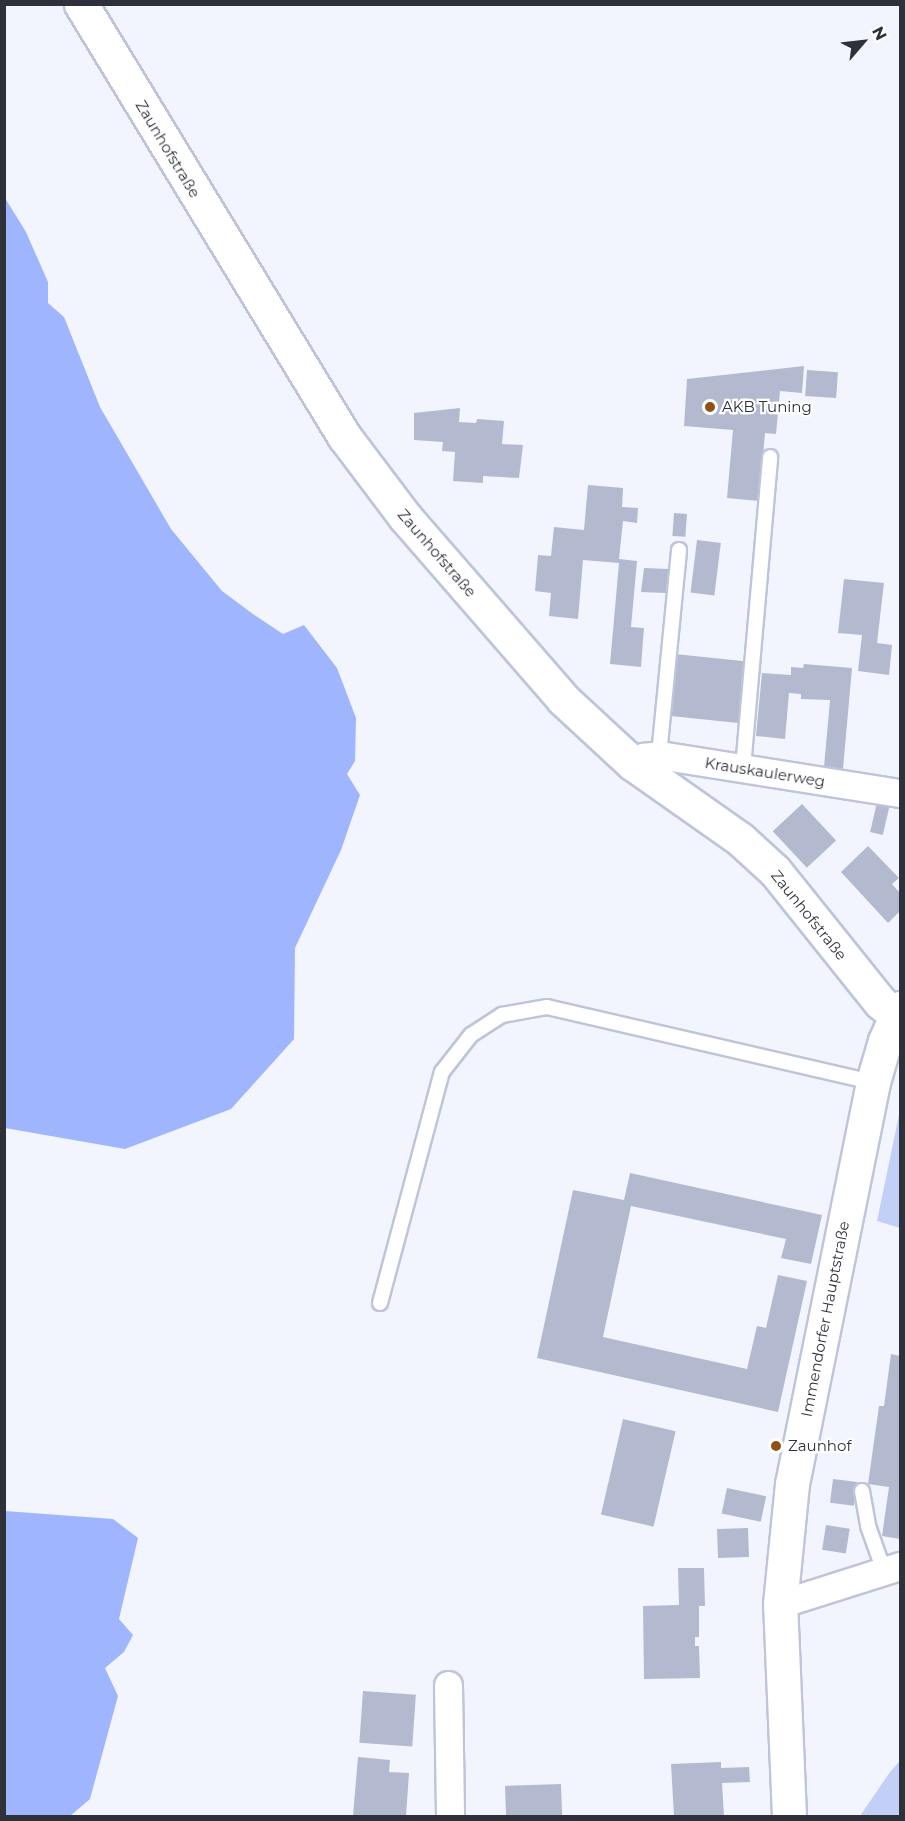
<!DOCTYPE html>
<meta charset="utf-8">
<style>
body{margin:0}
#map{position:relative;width:905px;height:1821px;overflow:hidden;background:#f2f5fe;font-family:Montserrat,sans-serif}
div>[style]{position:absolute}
.green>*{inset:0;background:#c2cff6}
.water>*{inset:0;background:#9fb5fd}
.building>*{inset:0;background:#b3bacf;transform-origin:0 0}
.roads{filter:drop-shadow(2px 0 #bec5da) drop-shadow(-2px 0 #bec5da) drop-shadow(0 2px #bec5da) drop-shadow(0 -2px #bec5da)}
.service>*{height:14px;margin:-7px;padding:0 7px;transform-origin:7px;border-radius:7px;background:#fff}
.minor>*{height:27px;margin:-13.5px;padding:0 13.5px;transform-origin:13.5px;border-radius:13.5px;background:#fff}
.tertiary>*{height:33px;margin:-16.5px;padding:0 16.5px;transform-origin:16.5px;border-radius:16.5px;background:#fff}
.dots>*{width:16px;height:16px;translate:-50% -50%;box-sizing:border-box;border:3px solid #fff;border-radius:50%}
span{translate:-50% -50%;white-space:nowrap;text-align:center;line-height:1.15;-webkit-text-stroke:4.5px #fff;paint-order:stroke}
.street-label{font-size:15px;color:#2e3139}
.poi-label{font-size:15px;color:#2e3139}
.left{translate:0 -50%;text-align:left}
.frame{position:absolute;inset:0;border:6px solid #2e3139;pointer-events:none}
.north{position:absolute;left:833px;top:12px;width:60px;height:60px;-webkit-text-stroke:4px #fff;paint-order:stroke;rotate:62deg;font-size:16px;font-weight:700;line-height:24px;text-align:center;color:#2e3139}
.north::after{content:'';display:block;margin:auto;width:21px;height:27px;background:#2e3139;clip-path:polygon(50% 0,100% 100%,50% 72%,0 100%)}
</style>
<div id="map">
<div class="green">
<div style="clip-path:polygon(900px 1110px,900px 1228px,877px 1221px)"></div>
<div style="clip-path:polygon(900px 1761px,900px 1816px,860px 1816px,890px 1772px)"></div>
</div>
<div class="water">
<div style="clip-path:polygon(5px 198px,26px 232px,48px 282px,48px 303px,64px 317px,100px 407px,171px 529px,222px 591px,253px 614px,283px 634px,304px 625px,337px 668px,356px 718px,355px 761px,347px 774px,360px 795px,341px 850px,295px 948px,294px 1039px,231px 1109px,125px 1149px,5px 1128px)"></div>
<div style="clip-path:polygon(5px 1511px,113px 1519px,138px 1538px,119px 1619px,133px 1635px,124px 1652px,105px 1668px,118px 1696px,90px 1799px,70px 1816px,5px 1816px)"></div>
</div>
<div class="building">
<div style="clip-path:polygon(804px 366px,802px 393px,780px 391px,776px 434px,765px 433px,759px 501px,727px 498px,733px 430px,684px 426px,687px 379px)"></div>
<div style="left:807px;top:370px;width:31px;height:26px;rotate:4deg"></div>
<div style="clip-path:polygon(460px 408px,459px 422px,476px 423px,477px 419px,504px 421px,502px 444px,523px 445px,519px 478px,483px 476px,483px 483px,453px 481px,455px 452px,442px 451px,443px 442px,414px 440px,414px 413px)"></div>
<div style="clip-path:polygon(588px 485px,623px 488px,622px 507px,638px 508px,637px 523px,623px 521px,619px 559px,637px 561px,631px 627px,644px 628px,641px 667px,610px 664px,619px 563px,583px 560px,578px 619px,549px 616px,551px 593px,535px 591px,538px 555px,551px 556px,554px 527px,584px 530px)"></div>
<div style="left:674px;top:513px;width:13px;height:23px;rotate:4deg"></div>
<div style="left:697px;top:540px;width:24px;height:53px;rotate:7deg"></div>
<div style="clip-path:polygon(644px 568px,669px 569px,666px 593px,641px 592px)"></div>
<div style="clip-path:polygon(844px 579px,884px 583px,877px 643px,892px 645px,889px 675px,858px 671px,862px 635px,838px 633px)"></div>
<div style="left:675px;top:654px;width:70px;height:62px;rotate:6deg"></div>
<div style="clip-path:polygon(804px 664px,852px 668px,843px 769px,824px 767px,830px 700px,801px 699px,801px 694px,789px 693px,785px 739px,756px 736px,762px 673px,791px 675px,791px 667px,803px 668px)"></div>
<div style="left:878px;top:798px;width:13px;height:35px;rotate:13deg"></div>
<div style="left:802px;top:804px;width:50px;height:40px;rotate:47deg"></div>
<div style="clip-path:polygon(868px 846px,899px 878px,892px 884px,900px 893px,900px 911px,888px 923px,841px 872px)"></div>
<div style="clip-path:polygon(630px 1173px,822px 1215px,811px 1264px,781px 1258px,786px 1239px,631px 1206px,603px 1337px,747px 1369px,757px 1326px,766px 1328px,778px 1275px,807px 1281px,778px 1412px,537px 1358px,573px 1190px,624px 1200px)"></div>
<div style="clip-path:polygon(891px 1354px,900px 1356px,900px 1539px,882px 1536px,889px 1487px,868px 1484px,879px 1406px,884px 1406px)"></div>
<div style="left:623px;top:1419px;width:54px;height:98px;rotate:13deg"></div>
<div style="left:833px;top:1479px;width:24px;height:24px;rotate:7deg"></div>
<div style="left:727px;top:1488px;width:40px;height:26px;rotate:12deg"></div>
<div style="left:826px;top:1525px;width:24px;height:25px;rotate:9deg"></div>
<div style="left:748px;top:1528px;width:29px;height:31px;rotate:88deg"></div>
<div style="clip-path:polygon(678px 1568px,704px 1568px,705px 1606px,699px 1606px,699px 1637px,695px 1637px,695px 1646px,699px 1646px,700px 1678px,644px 1679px,643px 1606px,679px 1605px)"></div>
<div style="left:363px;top:1691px;width:53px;height:52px;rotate:4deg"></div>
<div style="clip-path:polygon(358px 1757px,390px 1760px,389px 1772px,409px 1773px,406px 1816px,353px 1816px)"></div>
<div style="clip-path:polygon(721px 1762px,721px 1768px,749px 1767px,750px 1782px,722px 1783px,724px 1816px,674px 1816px,671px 1764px)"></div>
<div style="left:561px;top:1784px;width:32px;height:56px;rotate:88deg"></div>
</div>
<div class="roads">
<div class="service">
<div style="left:659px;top:755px;width:206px;rotate:-84.4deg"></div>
<div style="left:743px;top:768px;width:312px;rotate:-85deg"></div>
<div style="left:380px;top:1303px;width:239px;rotate:-75deg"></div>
<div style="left:442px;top:1072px;width:47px;rotate:-51.9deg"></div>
<div style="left:471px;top:1035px;width:37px;rotate:-33deg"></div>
<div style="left:502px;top:1015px;width:46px;rotate:-10.1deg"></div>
<div style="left:547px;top:1007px;width:335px;rotate:13deg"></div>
<div style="left:862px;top:1491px;width:36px;rotate:80deg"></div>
<div style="left:868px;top:1526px;width:48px;rotate:70.4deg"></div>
</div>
<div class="minor">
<div style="left:632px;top:763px;width:13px;rotate:-29deg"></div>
<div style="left:643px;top:757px;width:16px;rotate:-7deg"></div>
<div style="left:659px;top:755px;width:244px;rotate:9deg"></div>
<div style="left:780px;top:1604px;width:126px;rotate:-17.6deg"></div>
<div style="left:448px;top:1685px;width:131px;rotate:89.1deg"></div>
</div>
<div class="tertiary">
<div style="left:81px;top:4px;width:506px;rotate:58.67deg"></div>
<div style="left:344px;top:436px;width:101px;rotate:53deg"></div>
<div style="left:405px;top:517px;width:241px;rotate:49deg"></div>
<div style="left:563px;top:699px;width:94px;rotate:42.8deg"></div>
<div style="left:632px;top:763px;width:132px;rotate:35.1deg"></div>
<div style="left:740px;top:839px;width:47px;rotate:42.4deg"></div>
<div style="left:775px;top:871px;width:168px;rotate:51.3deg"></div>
<div style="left:880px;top:1002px;width:20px;rotate:41deg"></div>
<div style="left:789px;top:1816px;width:212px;rotate:-92.4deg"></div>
<div style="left:780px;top:1604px;width:121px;rotate:-84.3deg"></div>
<div style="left:792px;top:1484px;width:410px;rotate:-78.6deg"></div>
<div style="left:873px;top:1082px;width:43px;rotate:-73.7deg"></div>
<div style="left:885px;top:1041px;width:36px;rotate:-66deg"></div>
</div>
</div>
<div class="dots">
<div style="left:710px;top:407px;background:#8f5213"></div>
<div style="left:776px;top:1446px;background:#8f5213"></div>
</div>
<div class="street-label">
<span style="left:168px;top:149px;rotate:59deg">Zaunhofstraße</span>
<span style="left:437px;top:553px;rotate:49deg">Zaunhofstraße</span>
<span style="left:765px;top:772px;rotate:9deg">Krauskaulerweg</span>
<span style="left:809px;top:915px;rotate:51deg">Zaunhofstraße</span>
<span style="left:825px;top:1319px;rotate:-79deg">Immendorfer Hauptstraße</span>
</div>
<div class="poi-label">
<span class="left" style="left:722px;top:407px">AKB Tuning</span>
<span class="left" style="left:788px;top:1446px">Zaunhof</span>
</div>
<div class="frame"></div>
<div class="north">N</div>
</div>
